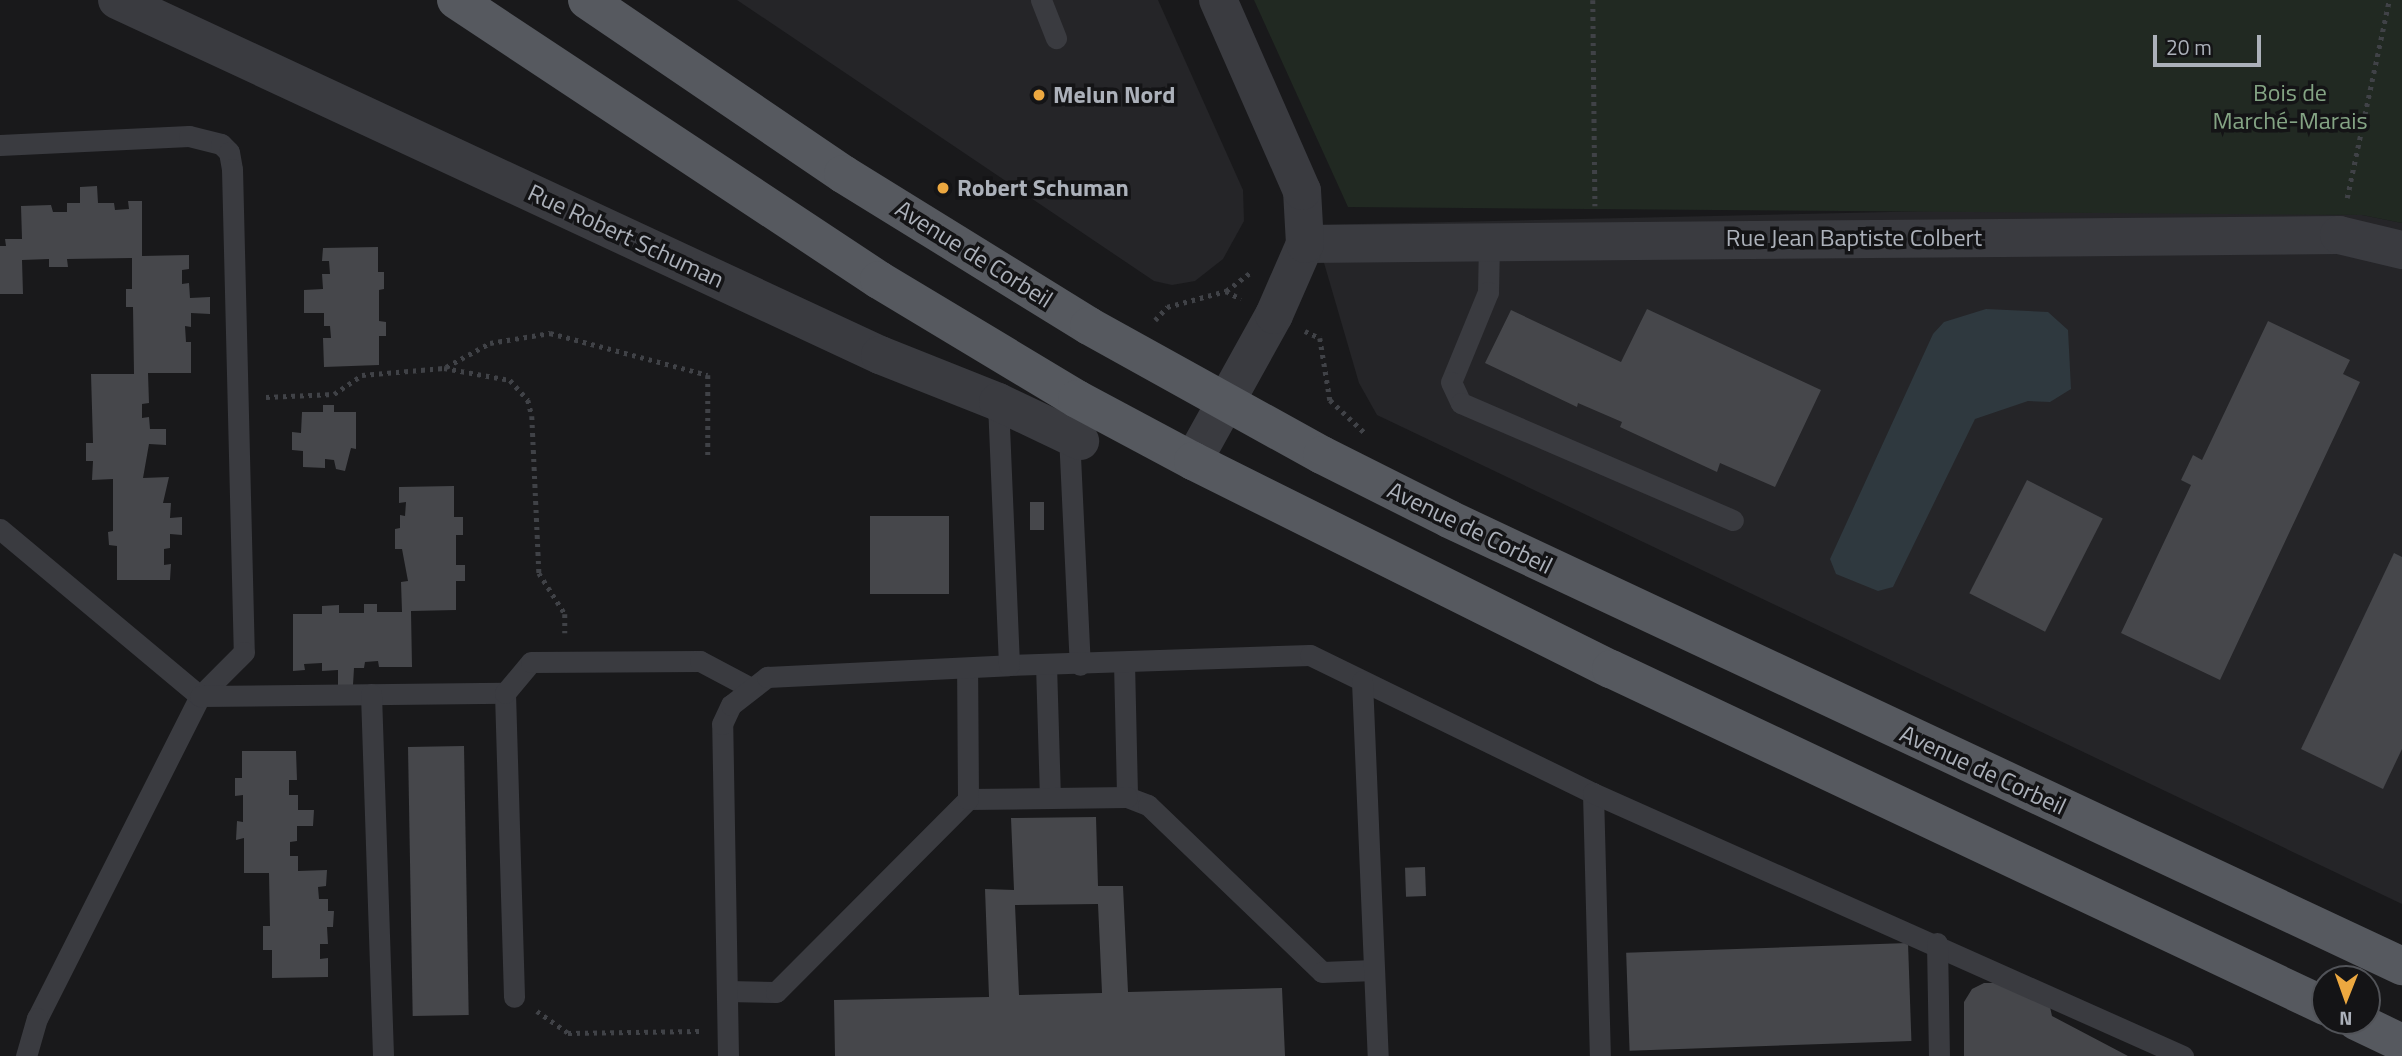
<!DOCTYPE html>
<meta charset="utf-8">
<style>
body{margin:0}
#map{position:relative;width:2402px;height:1056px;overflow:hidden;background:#19191b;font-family:"Titillium Web",sans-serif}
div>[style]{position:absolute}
.built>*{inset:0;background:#252528}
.green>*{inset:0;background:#212922}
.water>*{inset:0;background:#2f393f}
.building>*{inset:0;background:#46474b;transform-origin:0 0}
.path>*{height:4.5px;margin-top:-2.25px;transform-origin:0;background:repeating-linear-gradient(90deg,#404247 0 3.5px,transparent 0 8.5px)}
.lane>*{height:21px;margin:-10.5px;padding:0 10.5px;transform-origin:10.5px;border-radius:10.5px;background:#3a3b40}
.street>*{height:38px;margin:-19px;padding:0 19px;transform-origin:19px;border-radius:19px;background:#3a3b40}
.primary>*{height:38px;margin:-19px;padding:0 19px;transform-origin:19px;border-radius:19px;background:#56595f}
.dots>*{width:19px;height:19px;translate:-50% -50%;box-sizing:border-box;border:4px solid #141416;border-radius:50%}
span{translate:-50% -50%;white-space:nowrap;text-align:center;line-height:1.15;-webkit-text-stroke:7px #141416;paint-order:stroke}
.park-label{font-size:24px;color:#84a484}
.poi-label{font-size:24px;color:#acb1ba;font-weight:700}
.left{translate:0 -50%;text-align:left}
.street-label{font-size:24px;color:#acb1ba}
.north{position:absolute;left:2311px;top:965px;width:70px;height:70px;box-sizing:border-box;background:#141416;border:2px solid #515358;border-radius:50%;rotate:181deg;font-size:19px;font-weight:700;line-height:28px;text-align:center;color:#acb1ba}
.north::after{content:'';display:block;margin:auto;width:24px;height:32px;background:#eca840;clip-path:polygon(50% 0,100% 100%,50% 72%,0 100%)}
.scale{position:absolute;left:2153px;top:35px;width:108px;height:32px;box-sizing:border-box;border:4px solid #acb1ba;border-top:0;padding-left:9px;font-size:21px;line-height:24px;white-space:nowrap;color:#acb1ba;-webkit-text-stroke:5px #141416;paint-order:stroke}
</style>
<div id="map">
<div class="built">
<div style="clip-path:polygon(737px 0,1158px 0,1243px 190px,1244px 221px,1223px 259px,1195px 281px,1172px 285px,1154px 281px)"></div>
<div style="clip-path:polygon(2066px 208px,2362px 215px,2402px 223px,2402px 904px,1377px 415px,1359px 383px,1313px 225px)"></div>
</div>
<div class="green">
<div style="clip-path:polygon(1254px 0,2402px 0,2402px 223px,2362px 215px,1348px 207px)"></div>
</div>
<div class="water">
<div style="clip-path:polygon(1986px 309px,2048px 312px,2068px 330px,2071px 389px,2050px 402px,2028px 401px,1975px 419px,1893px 587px,1878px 591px,1836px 574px,1830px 559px,1933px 334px,1944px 322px)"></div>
</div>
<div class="building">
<div style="clip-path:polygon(97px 186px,98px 203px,114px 203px,115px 210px,129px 209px,128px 201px,142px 201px,142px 256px,189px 255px,189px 269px,182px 270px,182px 284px,189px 283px,190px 298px,210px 297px,210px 314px,191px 313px,191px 327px,185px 326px,186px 342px,191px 342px,191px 373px,148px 373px,149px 403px,142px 404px,142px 418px,149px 417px,150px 429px,166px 429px,166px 445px,149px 444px,143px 478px,169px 477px,163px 503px,171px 503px,170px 518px,182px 517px,182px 535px,170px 534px,170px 548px,164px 549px,164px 565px,171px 564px,170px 580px,117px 580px,117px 546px,109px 545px,108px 532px,113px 531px,113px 479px,92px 480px,93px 461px,86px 461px,86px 443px,93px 443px,91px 374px,134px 374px,133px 307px,126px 307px,126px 289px,132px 289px,132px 258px,67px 259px,68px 267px,49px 267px,49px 259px,22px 260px,23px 294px,0 294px,0 246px,6px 246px,5px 239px,22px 239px,21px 206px,51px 205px,53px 212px,67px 212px,67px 203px,80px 203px,80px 187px)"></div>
<div style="clip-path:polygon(378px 247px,378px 272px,384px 272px,384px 289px,379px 290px,379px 321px,386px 322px,386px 336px,379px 336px,379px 365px,324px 367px,323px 338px,331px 338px,330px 326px,324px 326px,324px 313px,304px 313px,304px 290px,323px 289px,322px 274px,330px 274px,329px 261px,322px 261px,323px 248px)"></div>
<div style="clip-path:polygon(1647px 309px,1821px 390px,1775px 487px,1720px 463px,1717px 472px,1620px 427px,1622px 422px,1578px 403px,1577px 407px,1485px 363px,1511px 310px,1621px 362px)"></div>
<div style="clip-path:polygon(2268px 321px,2350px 360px,2343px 374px,2360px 382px,2220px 680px,2121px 633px,2191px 485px,2181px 480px,2193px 455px,2202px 460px)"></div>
<div style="clip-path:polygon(323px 405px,334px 405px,334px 412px,356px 412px,356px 449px,351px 448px,345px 471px,336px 469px,334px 460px,325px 459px,325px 468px,303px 467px,303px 451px,292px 450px,292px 432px,301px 433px,302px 412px,323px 412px)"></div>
<div style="left:2027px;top:480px;width:85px;height:127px;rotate:27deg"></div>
<div style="clip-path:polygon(454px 486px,454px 517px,463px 517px,463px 535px,456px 535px,456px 565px,465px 565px,465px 581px,456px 581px,456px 610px,411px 611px,412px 667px,379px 667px,378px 661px,365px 662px,364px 668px,354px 668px,353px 685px,338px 685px,338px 670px,322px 671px,322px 663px,304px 664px,305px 670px,293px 671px,293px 614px,322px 614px,322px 606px,339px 605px,339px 613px,364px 613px,364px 604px,377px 604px,377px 612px,402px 612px,401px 582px,408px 581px,402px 549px,395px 549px,395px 529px,400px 528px,400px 515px,405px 516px,406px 502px,399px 503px,399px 487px)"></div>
<div style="left:1030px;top:502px;width:14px;height:28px"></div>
<div style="left:870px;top:516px;width:79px;height:78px"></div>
<div style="clip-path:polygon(2394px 553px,2402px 557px,2402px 749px,2383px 789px,2301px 749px)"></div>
<div style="left:464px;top:746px;width:269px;height:56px;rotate:89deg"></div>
<div style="clip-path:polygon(242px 751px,296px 751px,297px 780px,289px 780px,289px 795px,298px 795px,298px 810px,314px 810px,313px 826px,297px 826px,297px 841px,290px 842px,290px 856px,298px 856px,298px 871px,327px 870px,326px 886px,318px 887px,319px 899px,328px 899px,328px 911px,334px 911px,333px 927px,327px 927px,328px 944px,320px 944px,320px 959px,328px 958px,328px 977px,272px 978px,272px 950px,263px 950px,263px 926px,270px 926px,269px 873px,244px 873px,244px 838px,236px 840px,237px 821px,243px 822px,243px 795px,235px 796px,235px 778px,242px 778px)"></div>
<div style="clip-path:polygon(evenodd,1096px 817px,1098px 886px,1123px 886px,1128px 992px,1282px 988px,1285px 1056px,835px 1056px,834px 1000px,989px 997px,985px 889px,1014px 890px,1011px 818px,1096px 817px,1098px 904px,1102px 993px,1019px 995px,1015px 905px,1098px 904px)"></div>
<div style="left:1425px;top:867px;width:29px;height:20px;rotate:88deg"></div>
<div style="left:1908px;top:943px;width:98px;height:282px;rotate:88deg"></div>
<div style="clip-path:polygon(1984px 983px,1998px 983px,2050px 1007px,2052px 1016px,2128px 1056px,1964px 1056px,1964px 1002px,1972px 989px)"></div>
</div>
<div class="path">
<div style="left:1593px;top:0;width:206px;rotate:89.4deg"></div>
<div style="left:2347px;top:198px;width:202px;rotate:-78deg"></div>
<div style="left:1226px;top:291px;width:17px;rotate:28deg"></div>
<div style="left:1155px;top:320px;width:18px;rotate:-47deg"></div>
<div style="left:1167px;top:307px;width:61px;rotate:-15.2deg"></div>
<div style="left:1226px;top:291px;width:31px;rotate:-37deg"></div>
<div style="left:1305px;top:331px;width:17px;rotate:25deg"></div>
<div style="left:1320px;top:338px;width:63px;rotate:80.8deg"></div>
<div style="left:1330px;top:400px;width:48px;rotate:43.3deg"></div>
<div style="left:446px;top:367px;width:50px;rotate:-28.6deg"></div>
<div style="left:490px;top:343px;width:61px;rotate:-9.5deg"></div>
<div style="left:550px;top:333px;width:163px;rotate:14.9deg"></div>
<div style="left:708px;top:375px;width:82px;rotate:90deg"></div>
<div style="left:266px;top:397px;width:68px;rotate:-2.5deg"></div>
<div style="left:334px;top:394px;width:34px;rotate:-34deg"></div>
<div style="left:362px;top:375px;width:82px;rotate:-4.9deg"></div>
<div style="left:444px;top:368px;width:67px;rotate:10.3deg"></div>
<div style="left:510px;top:380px;width:27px;rotate:48deg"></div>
<div style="left:528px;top:400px;width:16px;rotate:76deg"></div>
<div style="left:532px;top:416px;width:157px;rotate:87.4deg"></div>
<div style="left:539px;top:573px;width:49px;rotate:57.6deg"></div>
<div style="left:565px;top:614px;width:19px;rotate:90deg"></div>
<div style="left:537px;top:1011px;width:38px;rotate:35deg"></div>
<div style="left:568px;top:1033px;width:131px;rotate:-0.9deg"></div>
</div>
<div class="lane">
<div style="left:1041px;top:0;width:41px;rotate:68.5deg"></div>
<div style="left:0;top:145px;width:189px;rotate:-2.7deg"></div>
<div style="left:189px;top:136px;width:33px;rotate:14deg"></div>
<div style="left:221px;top:144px;width:11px;rotate:45deg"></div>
<div style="left:229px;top:152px;width:17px;rotate:80deg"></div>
<div style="left:232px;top:169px;width:483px;rotate:88.6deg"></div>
<div style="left:244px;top:652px;width:62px;rotate:135deg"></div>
<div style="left:200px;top:696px;width:361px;rotate:116.8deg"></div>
<div style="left:37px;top:1018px;width:40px;rotate:106deg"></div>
<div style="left:1489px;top:241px;width:51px;rotate:91.1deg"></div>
<div style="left:1488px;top:292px;width:97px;rotate:112.3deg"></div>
<div style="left:1451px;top:382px;width:23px;rotate:65deg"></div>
<div style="left:1461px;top:403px;width:296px;rotate:23.3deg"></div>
<div style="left:1069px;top:435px;width:230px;rotate:87.3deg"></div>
<div style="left:0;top:529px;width:261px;rotate:39.9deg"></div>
<div style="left:200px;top:696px;width:305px;rotate:-0.6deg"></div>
<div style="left:505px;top:693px;width:304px;rotate:88.3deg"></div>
<div style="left:1124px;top:662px;width:135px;rotate:88.7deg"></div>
<div style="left:1127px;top:797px;width:22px;rotate:21deg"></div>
<div style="left:1148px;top:805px;width:241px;rotate:43.8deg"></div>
<div style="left:1322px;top:972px;width:52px;rotate:-2.2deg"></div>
<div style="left:1046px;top:664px;width:133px;rotate:88.3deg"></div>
<div style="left:1009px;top:665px;width:301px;rotate:-1.9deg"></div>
<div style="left:1310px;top:655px;width:315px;rotate:26deg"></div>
<div style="left:1593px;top:793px;width:263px;rotate:88.5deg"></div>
<div style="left:1362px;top:681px;width:375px;rotate:87.6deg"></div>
<div style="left:505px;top:693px;width:40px;rotate:-50deg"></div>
<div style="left:531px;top:662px;width:169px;rotate:-0.3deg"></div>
<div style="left:700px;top:661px;width:55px;rotate:28deg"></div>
<div style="left:371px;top:694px;width:362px;rotate:88.1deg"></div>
<div style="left:1593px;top:793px;width:646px;rotate:24.03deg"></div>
<div style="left:968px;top:799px;width:159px;rotate:-0.7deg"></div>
<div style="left:1937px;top:943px;width:113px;rotate:89deg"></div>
<div style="left:727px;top:991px;width:49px;rotate:1.2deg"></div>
<div style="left:776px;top:992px;width:272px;rotate:-45.1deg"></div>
<div style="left:968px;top:799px;width:131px;rotate:-90.4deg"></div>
<div style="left:728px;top:1056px;width:332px;rotate:-91deg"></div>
<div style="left:722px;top:724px;width:21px;rotate:-65deg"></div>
<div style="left:731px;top:705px;width:46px;rotate:-37.9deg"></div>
<div style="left:767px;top:677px;width:242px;rotate:-2.8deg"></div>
<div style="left:1009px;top:665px;width:263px;rotate:-92.4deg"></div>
</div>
<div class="street">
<div style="left:117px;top:0;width:842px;rotate:24.95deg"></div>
<div style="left:880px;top:355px;width:127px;rotate:21.7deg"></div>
<div style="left:998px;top:402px;width:91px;rotate:25.4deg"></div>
<div style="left:1305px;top:244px;width:1034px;rotate:-0.5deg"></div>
<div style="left:2339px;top:235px;width:65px;rotate:13.4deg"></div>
<div style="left:1193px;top:461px;width:167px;rotate:-61deg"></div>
<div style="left:1274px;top:315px;width:77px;rotate:-66.4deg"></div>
<div style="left:1305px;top:244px;width:53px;rotate:-93.2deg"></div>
<div style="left:1302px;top:191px;width:209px;rotate:-113.7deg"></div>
</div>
<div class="primary">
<div style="left:456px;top:0;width:507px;rotate:33.5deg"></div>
<div style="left:879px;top:280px;width:231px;rotate:31deg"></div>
<div style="left:1077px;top:399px;width:132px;rotate:28.1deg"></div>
<div style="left:1193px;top:461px;width:467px;rotate:26.5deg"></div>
<div style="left:1611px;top:669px;width:790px;rotate:25.27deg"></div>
<div style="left:587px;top:0;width:310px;rotate:34.2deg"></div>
<div style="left:843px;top:174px;width:289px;rotate:31.7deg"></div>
<div style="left:1089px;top:326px;width:266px;rotate:29deg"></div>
<div style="left:1322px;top:455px;width:142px;rotate:26.7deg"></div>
<div style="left:1449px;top:519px;width:1053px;rotate:25.13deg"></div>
<div style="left:2356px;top:1021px;width:51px;rotate:25.6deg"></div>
</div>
<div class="dots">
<div style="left:1039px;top:95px;background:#eca840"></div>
<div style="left:943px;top:188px;background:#eca840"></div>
</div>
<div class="park-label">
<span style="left:2290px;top:107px">Bois de<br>Marché-Marais</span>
</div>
<div class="poi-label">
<span class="left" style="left:1053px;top:95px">Melun Nord</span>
<span class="left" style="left:957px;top:188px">Robert Schuman</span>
</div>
<div class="street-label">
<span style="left:626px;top:236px;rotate:25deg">Rue Robert Schuman</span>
<span style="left:1854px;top:238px">Rue Jean Baptiste Colbert</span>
<span style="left:974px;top:254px;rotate:32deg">Avenue de Corbeil</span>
<span style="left:1470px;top:528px;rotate:26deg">Avenue de Corbeil</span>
<span style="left:1983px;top:770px;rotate:25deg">Avenue de Corbeil</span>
</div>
<div class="north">N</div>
<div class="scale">20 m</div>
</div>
